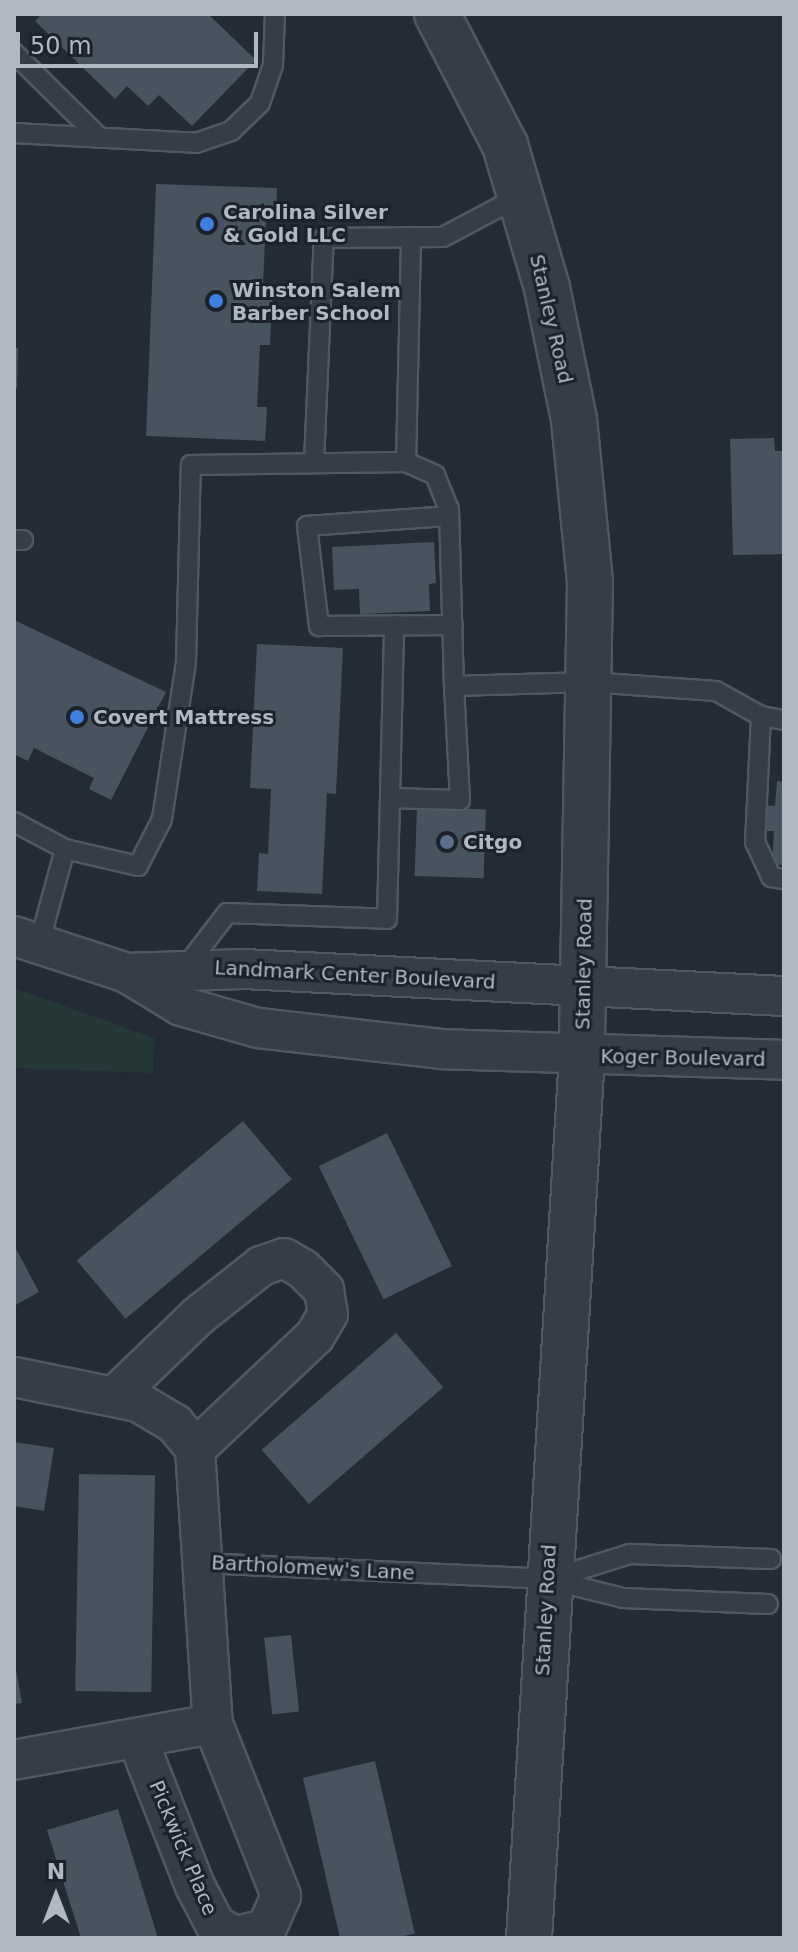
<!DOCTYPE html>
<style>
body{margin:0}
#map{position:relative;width:798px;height:1952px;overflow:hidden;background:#222b36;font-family:"DejaVu Sans",sans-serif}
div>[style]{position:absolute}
.green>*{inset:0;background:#253838}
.building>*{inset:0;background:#485360;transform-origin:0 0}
.roads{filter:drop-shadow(2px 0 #505862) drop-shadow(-2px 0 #505862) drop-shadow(0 2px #505862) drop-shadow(0 -2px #505862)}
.service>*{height:18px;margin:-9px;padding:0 9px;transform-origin:9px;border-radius:9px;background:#353d47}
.minor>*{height:38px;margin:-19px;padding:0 19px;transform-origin:19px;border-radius:19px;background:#353d47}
.tertiary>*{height:44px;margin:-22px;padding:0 22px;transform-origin:22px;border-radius:22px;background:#353d47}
.dots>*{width:22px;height:22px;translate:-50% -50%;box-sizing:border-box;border:4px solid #1b222c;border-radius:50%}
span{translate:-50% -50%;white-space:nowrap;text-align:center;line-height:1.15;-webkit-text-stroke:6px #1b222c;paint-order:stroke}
.poi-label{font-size:20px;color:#b0b8c3;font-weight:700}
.left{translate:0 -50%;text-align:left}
.street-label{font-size:20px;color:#b0b8c3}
.frame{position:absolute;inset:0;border:16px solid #b0b8c3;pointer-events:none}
.north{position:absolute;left:16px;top:1856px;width:80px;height:80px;-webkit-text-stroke:6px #1b222c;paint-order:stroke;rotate:0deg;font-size:22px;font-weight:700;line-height:32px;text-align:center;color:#b0b8c3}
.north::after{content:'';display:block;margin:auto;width:28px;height:36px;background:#b0b8c3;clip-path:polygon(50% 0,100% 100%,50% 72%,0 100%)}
.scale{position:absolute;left:16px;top:32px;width:242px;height:36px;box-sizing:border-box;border:4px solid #b0b8c3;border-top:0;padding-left:10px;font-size:24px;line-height:28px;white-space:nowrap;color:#b0b8c3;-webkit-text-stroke:6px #1b222c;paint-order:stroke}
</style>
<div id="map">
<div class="green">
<div style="clip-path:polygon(14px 988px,154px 1038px,153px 1073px,14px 1068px)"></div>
</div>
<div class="building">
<div style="clip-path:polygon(42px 14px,208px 14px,256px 60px,192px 126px,159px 95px,148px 106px,127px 86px,115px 99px,35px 21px)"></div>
<div style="clip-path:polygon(156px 184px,277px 188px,276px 221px,266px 220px,263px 284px,273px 284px,270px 345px,260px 345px,257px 407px,267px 407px,265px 441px,146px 436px)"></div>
<div style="clip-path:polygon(14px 348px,18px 348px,17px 388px,14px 388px)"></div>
<div style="clip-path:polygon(774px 438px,775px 451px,784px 451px,784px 554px,733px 555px,730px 439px)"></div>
<div style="clip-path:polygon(434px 542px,436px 583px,429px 584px,430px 611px,360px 614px,359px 589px,334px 590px,332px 547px)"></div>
<div style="clip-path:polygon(14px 620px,166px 692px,111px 800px,89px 789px,94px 778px,34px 748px,28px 761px,14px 754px)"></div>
<div style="clip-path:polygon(257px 644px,343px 648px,336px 794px,327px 793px,322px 894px,257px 891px,259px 853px,268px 854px,271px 789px,250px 788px)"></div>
<div style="clip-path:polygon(777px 781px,784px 782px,784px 865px,772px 864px,774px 831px,761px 831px,762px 805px,775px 806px)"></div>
<div style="left:417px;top:807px;width:69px;height:69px;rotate:2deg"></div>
<div style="left:243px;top:1121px;width:76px;height:217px;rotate:50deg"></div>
<div style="left:387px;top:1133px;width:148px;height:76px;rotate:64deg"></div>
<div style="clip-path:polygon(14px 1245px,39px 1292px,14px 1306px)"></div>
<div style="left:396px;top:1333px;width:72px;height:178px;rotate:49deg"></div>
<div style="clip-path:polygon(14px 1442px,54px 1448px,44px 1511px,14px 1506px)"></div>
<div style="left:79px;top:1474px;width:76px;height:217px;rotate:1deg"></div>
<div style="left:291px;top:1635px;width:77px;height:27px;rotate:84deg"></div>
<div style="clip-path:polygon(14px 1659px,22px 1703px,14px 1704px)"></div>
<div style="left:375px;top:1761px;width:177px;height:74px;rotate:77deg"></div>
<div style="clip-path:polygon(118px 1809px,158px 1938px,81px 1938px,47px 1830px)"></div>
</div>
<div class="roads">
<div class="service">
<div style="left:14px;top:53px;width:121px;rotate:44.7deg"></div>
<div style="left:14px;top:133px;width:182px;rotate:3.1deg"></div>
<div style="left:196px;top:143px;width:37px;rotate:-19deg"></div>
<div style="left:231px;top:131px;width:40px;rotate:-44deg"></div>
<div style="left:260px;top:103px;width:40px;rotate:-71.1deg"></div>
<div style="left:273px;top:65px;width:51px;rotate:-87.8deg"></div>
<div style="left:406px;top:462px;width:225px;rotate:-88.7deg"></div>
<div style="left:314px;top:463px;width:225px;rotate:-87.5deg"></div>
<div style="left:324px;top:238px;width:119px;rotate:-0.5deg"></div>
<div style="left:443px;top:237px;width:87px;rotate:-28deg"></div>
<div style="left:449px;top:516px;width:142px;rotate:176deg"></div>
<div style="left:307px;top:526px;width:101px;rotate:83.2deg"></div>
<div style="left:319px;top:626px;width:134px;rotate:-0.4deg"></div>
<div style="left:14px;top:540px;width:9px"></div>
<div style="left:761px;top:716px;width:126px;rotate:92.7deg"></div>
<div style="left:755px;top:842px;width:38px;rotate:65deg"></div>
<div style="left:771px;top:877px;width:13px;rotate:9deg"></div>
<div style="left:390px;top:798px;width:70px;rotate:1.6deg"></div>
<div style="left:460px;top:800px;width:114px;rotate:-93deg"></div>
<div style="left:14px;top:822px;width:58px;rotate:27.9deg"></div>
<div style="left:65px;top:849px;width:98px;rotate:105.3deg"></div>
<div style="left:65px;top:849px;width:75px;rotate:13.1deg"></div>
<div style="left:138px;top:866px;width:53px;rotate:-62.9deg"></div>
<div style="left:162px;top:819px;width:158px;rotate:-81.3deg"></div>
<div style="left:186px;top:663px;width:198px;rotate:-88.6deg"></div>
<div style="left:191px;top:465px;width:215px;rotate:-0.8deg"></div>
<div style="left:406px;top:462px;width:32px;rotate:24deg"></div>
<div style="left:435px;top:475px;width:37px;rotate:68deg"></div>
<div style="left:449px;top:509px;width:177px;rotate:88.4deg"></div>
<div style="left:454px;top:686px;width:135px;rotate:-1.7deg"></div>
<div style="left:589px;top:682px;width:127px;rotate:4.1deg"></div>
<div style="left:716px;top:691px;width:51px;rotate:29.1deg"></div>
<div style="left:761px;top:716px;width:23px;rotate:10deg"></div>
<div style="left:185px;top:968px;width:69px;rotate:-52.6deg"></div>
<div style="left:227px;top:913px;width:160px;rotate:2.1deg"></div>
<div style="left:387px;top:919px;width:294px;rotate:-88.6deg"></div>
<div style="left:201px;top:1563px;width:346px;rotate:2.6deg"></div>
<div style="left:547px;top:1579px;width:78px;rotate:14deg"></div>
<div style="left:623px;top:1598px;width:145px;rotate:2.4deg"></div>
<div style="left:550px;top:1579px;width:84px;rotate:-17.4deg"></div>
<div style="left:630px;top:1554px;width:141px;rotate:2deg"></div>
</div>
<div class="minor">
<div style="left:14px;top:936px;width:119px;rotate:18.1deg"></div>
<div style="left:127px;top:973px;width:63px;rotate:31.4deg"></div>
<div style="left:181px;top:1006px;width:80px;rotate:15.9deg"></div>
<div style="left:258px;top:1028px;width:184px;rotate:6.5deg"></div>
<div style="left:441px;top:1049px;width:343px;rotate:1.8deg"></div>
<div style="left:127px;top:973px;width:116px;rotate:-2deg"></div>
<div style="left:243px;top:969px;width:542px;rotate:2.86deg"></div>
<div style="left:14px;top:1377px;width:126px;rotate:11.4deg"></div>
<div style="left:138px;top:1402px;width:43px;rotate:30.7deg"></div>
<div style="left:175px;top:1424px;width:32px;rotate:51deg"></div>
<div style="left:195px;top:1449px;width:276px;rotate:86.3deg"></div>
<div style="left:213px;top:1724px;width:185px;rotate:68.4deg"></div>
<div style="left:281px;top:1896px;width:36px;rotate:114deg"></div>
<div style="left:266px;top:1929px;width:32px;rotate:167deg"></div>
<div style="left:235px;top:1936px;width:21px;rotate:-152deg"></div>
<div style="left:216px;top:1926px;width:45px;rotate:-117.7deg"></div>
<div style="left:195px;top:1886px;width:159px;rotate:-111.4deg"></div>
<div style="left:115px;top:1396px;width:115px;rotate:-43.9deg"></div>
<div style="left:198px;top:1316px;width:80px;rotate:-38.4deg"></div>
<div style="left:261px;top:1266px;width:24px;rotate:-19deg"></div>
<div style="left:284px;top:1258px;width:22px;rotate:30deg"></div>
<div style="left:303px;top:1269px;width:30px;rotate:45deg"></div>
<div style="left:324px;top:1290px;width:24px;rotate:81deg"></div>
<div style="left:328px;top:1314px;width:26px;rotate:121deg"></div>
<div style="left:315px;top:1336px;width:165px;rotate:136.7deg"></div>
<div style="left:14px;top:1760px;width:202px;rotate:-10.3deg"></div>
</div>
<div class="tertiary">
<div style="left:437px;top:14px;width:148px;rotate:62.6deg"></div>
<div style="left:505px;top:145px;width:149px;rotate:73.6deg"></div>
<div style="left:547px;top:288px;width:134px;rotate:78.4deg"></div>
<div style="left:574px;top:419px;width:164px;rotate:84.4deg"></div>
<div style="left:590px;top:582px;width:473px;rotate:91deg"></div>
<div style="left:582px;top:1055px;width:885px;rotate:93.43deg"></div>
</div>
</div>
<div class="dots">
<div style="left:207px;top:224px;background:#3f7fe0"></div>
<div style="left:216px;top:301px;background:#3f7fe0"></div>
<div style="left:77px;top:717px;background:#3f7fe0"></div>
<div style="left:447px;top:842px;background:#5c6f8a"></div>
</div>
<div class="poi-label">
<span class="left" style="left:223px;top:224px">Carolina Silver<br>&amp; Gold LLC</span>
<span class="left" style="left:232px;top:302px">Winston Salem<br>Barber School</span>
<span class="left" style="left:93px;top:717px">Covert Mattress</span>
<span class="left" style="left:463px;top:842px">Citgo</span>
</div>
<div class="street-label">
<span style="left:551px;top:319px;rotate:77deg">Stanley Road</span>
<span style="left:584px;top:964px;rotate:-89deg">Stanley Road</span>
<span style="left:355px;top:975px;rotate:3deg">Landmark Center Boulevard</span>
<span style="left:683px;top:1058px;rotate:1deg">Koger Boulevard</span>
<span style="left:313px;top:1568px;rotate:3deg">Bartholomew's Lane</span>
<span style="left:546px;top:1610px;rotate:-87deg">Stanley Road</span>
<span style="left:183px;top:1848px;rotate:67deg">Pickwick Place</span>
</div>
<div class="frame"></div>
<div class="north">N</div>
<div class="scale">50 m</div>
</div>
